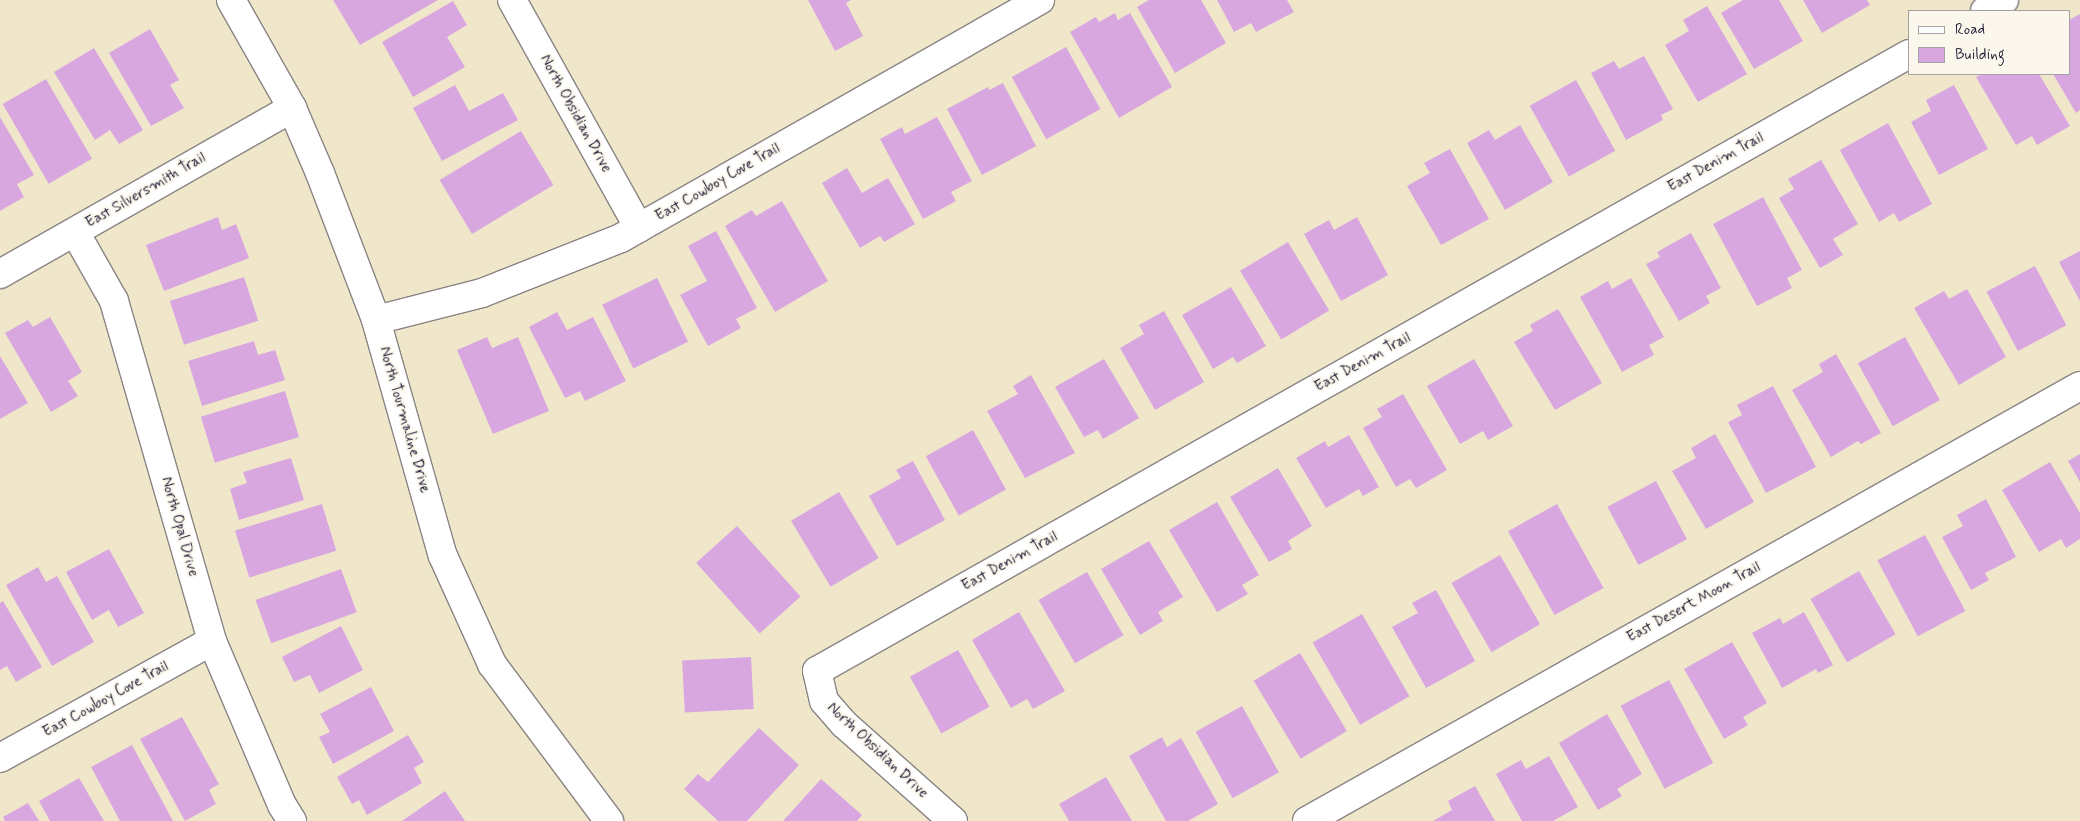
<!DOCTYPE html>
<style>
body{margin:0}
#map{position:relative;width:2080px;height:821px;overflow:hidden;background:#f0e7cb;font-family:Mynerve,sans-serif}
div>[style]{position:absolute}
.building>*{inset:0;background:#d9a7e0;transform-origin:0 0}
.roads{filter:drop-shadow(1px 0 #898483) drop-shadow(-1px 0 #898483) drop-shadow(0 1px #898483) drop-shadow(0 -1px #898483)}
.minor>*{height:28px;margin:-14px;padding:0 14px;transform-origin:14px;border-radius:14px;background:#fff}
span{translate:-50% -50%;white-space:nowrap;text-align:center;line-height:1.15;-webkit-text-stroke:4px #fbf7ec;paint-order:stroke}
.street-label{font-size:15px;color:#22223b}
.legend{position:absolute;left:1908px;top:10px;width:162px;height:65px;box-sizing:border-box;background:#fbf7ec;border:1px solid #a4a2a5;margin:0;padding:6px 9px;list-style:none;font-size:15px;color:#22223b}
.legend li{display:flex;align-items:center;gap:10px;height:25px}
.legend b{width:25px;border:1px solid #a4a2a5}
</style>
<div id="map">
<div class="building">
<div style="clip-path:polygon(333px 0,438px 0,360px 45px)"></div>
<div style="clip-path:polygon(808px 0,851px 0,846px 3px,863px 36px,835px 51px)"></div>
<div style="clip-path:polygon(1149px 0,1201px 0,1226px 43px,1175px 73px,1137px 7px)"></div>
<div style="clip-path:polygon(1217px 0,1287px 0,1294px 12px,1256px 32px,1251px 23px,1234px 32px)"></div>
<div style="clip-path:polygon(1743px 0,1779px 0,1803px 41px,1754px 69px,1721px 13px)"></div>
<div style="clip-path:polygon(1803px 0,1867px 0,1870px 5px,1822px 33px)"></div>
<div style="clip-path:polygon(453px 1px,467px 25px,447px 37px,465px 67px,413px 97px,382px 42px)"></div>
<div style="clip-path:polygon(1707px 6px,1747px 74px,1698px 102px,1665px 45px,1689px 31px,1683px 20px)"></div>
<div style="clip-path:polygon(1115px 13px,1118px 20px,1130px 13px,1172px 87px,1119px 118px,1070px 32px,1096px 17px,1099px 22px)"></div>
<div style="clip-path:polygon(2080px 14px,2080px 110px,2076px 113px,2053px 74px,2069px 74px,2069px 20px)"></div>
<div style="clip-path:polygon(150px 29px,179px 80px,170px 85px,184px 108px,151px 126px,109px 53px)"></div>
<div style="left:1066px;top:47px;width:71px;height:62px;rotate:61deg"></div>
<div style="clip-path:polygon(94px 48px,143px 130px,119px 144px,110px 130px,95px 140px,54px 72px)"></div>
<div style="clip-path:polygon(1644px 56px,1673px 109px,1661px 115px,1663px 120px,1626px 140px,1591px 73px,1614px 61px,1619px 69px)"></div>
<div style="clip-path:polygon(1982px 74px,2039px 74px,2070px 126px,2037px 145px,2032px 136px,2016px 145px,1976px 77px)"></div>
<div style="left:46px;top:79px;width:92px;height:50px;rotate:60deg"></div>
<div style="left:1576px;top:80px;width:81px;height:53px;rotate:61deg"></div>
<div style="clip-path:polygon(1003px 83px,1036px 146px,982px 175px,947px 109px,988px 87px,989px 90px)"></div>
<div style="clip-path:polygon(455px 85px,469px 111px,503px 93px,518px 120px,442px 161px,413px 108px)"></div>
<div style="clip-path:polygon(1954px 85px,1988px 149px,1939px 175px,1911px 122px,1931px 111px,1926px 100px)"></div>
<div style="clip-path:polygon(0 117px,34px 175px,17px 184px,24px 197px,0 211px)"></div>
<div style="clip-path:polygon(937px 117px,972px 181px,951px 192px,956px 201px,923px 219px,880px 139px,902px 127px,905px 134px)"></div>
<div style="clip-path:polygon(1888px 123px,1932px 204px,1899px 222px,1894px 213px,1879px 222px,1840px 150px)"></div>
<div style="clip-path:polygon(1520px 125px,1553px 182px,1505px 210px,1467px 143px,1489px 130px,1495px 140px)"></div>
<div style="left:521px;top:131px;width:63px;height:95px;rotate:59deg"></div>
<div style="clip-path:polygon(1450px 149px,1489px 219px,1441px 245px,1407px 186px,1430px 173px,1424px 163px)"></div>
<div style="clip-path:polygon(1821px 160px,1858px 224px,1833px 239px,1843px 255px,1820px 268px,1779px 198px,1794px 189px,1788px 179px)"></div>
<div style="clip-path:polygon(847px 168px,862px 193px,888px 178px,915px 224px,884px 242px,880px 236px,860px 248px,822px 183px)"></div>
<div style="clip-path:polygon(1763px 197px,1802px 270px,1787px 278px,1792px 288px,1757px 306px,1713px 224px)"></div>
<div style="clip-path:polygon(782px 201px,828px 281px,775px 312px,725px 226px,752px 210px,756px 216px)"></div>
<div style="clip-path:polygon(218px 217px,222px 230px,236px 224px,249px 258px,164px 291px,146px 245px)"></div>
<div style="clip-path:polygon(1357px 217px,1388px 275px,1341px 301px,1304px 234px,1329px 220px,1334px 230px)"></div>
<div style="clip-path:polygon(716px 231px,757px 308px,736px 319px,741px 328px,708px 346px,680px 295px,707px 281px,688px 246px)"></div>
<div style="clip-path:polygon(1691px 233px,1721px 288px,1706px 296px,1710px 303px,1679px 321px,1646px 264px,1660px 257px,1657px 252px)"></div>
<div style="left:1288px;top:242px;width:80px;height:56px;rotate:59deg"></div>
<div style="clip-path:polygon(2080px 251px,2080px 301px,2059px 262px)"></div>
<div style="left:2035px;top:266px;width:67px;height:55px;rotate:62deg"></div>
<div style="left:244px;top:277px;width:46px;height:78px;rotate:72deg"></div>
<div style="left:657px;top:278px;width:71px;height:61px;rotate:64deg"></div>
<div style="clip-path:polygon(1631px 278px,1664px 337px,1649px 345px,1654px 355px,1622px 372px,1580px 297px,1608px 281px,1612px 289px)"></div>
<div style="clip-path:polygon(1231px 287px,1266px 346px,1237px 363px,1233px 357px,1213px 369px,1182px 315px)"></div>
<div style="clip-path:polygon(1967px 289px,2006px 357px,1959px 385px,1914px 308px,1944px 291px,1949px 299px)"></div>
<div style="clip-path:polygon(1558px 309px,1602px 383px,1555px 410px,1514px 342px,1533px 331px,1530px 325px)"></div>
<div style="clip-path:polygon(1164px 311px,1204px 382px,1155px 410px,1120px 348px,1144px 334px,1139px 325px)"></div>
<div style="clip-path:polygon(557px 312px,567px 330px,593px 317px,626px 381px,585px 401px,580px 391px,565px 398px,529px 327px)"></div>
<div style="clip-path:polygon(50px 317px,82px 372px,68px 381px,78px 396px,51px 412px,5px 333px,28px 320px,33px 327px)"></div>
<div style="clip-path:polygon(487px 337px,492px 348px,518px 337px,549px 411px,493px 434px,457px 350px)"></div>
<div style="left:1905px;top:337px;width:72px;height:54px;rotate:61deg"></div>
<div style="clip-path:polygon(254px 341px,258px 355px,275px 350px,285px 380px,202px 406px,188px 361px)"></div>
<div style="clip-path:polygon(1836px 354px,1881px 433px,1861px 444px,1858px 441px,1831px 457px,1792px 390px,1823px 372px,1819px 364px)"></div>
<div style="clip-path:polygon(0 356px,28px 403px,0 419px)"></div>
<div style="clip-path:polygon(1104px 359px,1139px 418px,1103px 439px,1098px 430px,1084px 437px,1055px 387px)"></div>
<div style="clip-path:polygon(1474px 359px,1513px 426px,1488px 440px,1483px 431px,1460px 444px,1427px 386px)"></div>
<div style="clip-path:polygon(1031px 375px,1075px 453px,1025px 478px,987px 411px,1018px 394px,1013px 386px)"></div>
<div style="clip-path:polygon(1773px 386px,1816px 467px,1766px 493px,1728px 422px,1742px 415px,1737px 405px)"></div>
<div style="left:285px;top:391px;width:48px;height:88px;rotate:73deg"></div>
<div style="clip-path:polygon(1403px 394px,1447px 470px,1416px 488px,1410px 479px,1396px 487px,1363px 428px,1382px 417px,1377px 409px)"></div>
<div style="left:973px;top:430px;width:68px;height:54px;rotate:61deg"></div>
<div style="clip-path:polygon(1715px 434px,1754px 502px,1706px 529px,1672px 471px,1696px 458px,1691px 448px)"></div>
<div style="clip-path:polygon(1349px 435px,1379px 487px,1363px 496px,1359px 489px,1326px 508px,1296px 458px,1325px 441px,1328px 447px)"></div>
<div style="clip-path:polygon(2080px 454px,2080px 482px,2068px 461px)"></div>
<div style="clip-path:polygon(291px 458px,304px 500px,239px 520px,230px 489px,247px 483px,243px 472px)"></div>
<div style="clip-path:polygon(913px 461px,945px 520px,897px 546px,869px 496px,901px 478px,896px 470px)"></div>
<div style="clip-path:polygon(2050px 462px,2080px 513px,2080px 539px,2066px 548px,2061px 539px,2039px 552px,2002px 490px)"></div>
<div style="clip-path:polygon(1278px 468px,1312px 526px,1288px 541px,1292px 549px,1269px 562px,1230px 497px)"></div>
<div style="left:1656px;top:481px;width:66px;height:55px;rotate:62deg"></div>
<div style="left:839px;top:492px;width:77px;height:56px;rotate:59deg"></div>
<div style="clip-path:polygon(1986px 499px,2016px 557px,1985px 573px,1989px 580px,1971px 590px,1942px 537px,1963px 526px,1957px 515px)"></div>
<div style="clip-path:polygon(1217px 502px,1259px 575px,1242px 585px,1248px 594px,1217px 612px,1169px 530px)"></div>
<div style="left:322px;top:504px;width:49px;height:91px;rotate:73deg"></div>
<div style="left:1557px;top:504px;width:96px;height:56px;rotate:61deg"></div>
<div style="left:737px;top:526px;width:95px;height:55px;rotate:48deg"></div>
<div style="left:1925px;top:535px;width:86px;height:54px;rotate:62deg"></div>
<div style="clip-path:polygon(1149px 541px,1183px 597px,1158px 612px,1163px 621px,1140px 635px,1101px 569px)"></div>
<div style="clip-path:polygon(109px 549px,144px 613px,118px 627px,109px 610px,92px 620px,66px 572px)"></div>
<div style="left:1500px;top:555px;width:80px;height:56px;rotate:60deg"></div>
<div style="clip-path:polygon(38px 567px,46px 582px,57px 576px,94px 642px,52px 666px,6px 585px)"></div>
<div style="left:341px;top:569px;width:46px;height:91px;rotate:70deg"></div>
<div style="left:1859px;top:571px;width:73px;height:56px;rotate:60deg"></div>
<div style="left:1087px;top:572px;width:73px;height:56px;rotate:60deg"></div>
<div style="clip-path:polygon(1436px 590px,1475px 661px,1426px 688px,1392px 627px,1418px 613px,1412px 603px)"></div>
<div style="clip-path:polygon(3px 601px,42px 667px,16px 682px,7px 666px,0 670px,0 603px)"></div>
<div style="clip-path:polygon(1019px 612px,1065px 691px,1033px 709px,1027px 699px,1011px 708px,972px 640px)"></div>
<div style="clip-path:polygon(1804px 612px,1833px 665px,1818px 673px,1816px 669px,1782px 688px,1752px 633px,1780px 618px,1783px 624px)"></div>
<div style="left:1362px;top:614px;width:95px;height:57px;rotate:60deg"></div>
<div style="clip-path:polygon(341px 626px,363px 670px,319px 693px,310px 675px,294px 682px,282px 657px)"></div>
<div style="clip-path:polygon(1732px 642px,1767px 703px,1743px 717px,1748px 725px,1724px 739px,1684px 669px)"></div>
<div style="left:958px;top:650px;width:65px;height:55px;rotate:61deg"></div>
<div style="left:1300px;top:653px;width:91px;height:54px;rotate:59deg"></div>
<div style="left:751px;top:657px;width:52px;height:69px;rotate:87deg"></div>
<div style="left:1669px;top:680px;width:94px;height:55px;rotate:62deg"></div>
<div style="clip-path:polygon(371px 687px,394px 731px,333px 764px,319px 737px,330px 732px,320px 714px)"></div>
<div style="left:1242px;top:706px;width:76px;height:53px;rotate:61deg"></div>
<div style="clip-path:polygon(1607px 714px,1642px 774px,1617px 789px,1622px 796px,1598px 810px,1559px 743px)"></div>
<div style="clip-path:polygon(182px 717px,219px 784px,209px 790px,216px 804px,185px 821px,140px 739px)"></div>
<div style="clip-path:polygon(759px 728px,799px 765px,747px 821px,718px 821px,684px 789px,698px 774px,708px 782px)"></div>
<div style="clip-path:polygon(408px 735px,424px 762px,414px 768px,422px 783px,367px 815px,359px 800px,352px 804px,337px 777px)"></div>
<div style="clip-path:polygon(1162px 737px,1167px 747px,1181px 738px,1218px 804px,1188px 821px,1166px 821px,1129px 756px)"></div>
<div style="clip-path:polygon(132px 745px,173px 821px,120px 821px,91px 767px)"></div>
<div style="clip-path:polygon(1549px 756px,1578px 807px,1553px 821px,1522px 821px,1496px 774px,1521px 760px,1526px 769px)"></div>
<div style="clip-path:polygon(1106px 777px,1132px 821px,1069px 821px,1059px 804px)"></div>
<div style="clip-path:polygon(79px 778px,104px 821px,50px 821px,39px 801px)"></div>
<div style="clip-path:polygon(821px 779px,862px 815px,857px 821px,783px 821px)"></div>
<div style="clip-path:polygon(1475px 786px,1495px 821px,1433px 821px,1452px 810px,1448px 801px)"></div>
<div style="clip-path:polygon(445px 791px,465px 821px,402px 821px)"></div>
<div style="clip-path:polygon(28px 803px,39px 821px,5px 821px,3px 817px)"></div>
</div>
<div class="roads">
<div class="minor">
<div style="left:231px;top:0;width:124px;rotate:60.5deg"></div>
<div style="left:292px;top:108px;width:71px;rotate:66.7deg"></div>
<div style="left:320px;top:173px;width:157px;rotate:69.1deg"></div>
<div style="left:376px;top:320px;width:245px;rotate:74.2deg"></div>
<div style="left:443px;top:556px;width:119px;rotate:65.6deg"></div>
<div style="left:492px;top:664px;width:196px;rotate:53.3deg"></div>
<div style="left:512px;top:0;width:261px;rotate:60.9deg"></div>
<div style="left:1985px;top:11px;width:22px;rotate:-30deg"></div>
<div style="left:75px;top:232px;width:79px;rotate:60.5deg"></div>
<div style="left:114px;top:301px;width:354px;rotate:73.9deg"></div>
<div style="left:212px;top:641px;width:178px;rotate:66.9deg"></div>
<div style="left:282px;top:805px;width:19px;rotate:58deg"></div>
<div style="left:0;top:274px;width:336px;rotate:-29.6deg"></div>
<div style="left:376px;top:320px;width:109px;rotate:-14.3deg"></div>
<div style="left:482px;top:293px;width:149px;rotate:-21.6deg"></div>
<div style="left:621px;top:238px;width:482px;rotate:-29.6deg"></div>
<div style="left:0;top:758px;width:242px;rotate:-28.9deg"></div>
<div style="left:953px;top:821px;width:146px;rotate:-138.3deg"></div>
<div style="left:844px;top:724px;width:30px;rotate:-131deg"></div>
<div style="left:824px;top:701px;width:31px;rotate:-103deg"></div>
<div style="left:817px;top:671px;width:1254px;rotate:-29.47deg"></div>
<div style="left:1307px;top:821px;width:887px;rotate:-29.37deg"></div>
</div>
</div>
<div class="street-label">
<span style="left:575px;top:114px;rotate:61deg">North Obsidian Drive</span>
<span style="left:1716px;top:163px;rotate:-29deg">East Denim Trail</span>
<span style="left:718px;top:183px;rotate:-30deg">East Cowboy Cove Trail</span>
<span style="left:146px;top:191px;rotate:-30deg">East Silversmith Trail</span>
<span style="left:1363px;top:363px;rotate:-29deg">East Denim Trail</span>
<span style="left:404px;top:420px;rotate:74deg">North Tourmaline Drive</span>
<span style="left:179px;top:527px;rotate:74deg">North Opal Drive</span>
<span style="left:1010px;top:562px;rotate:-29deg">East Denim Trail</span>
<span style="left:1694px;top:603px;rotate:-29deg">East Desert Moon Trail</span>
<span style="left:106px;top:700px;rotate:-29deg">East Cowboy Cove Trail</span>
<span style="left:877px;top:751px;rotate:43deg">North Obsidian Drive</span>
</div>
<ul class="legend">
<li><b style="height:6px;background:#fff"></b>Road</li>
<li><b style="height:14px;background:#d9a7e0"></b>Building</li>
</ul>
</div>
